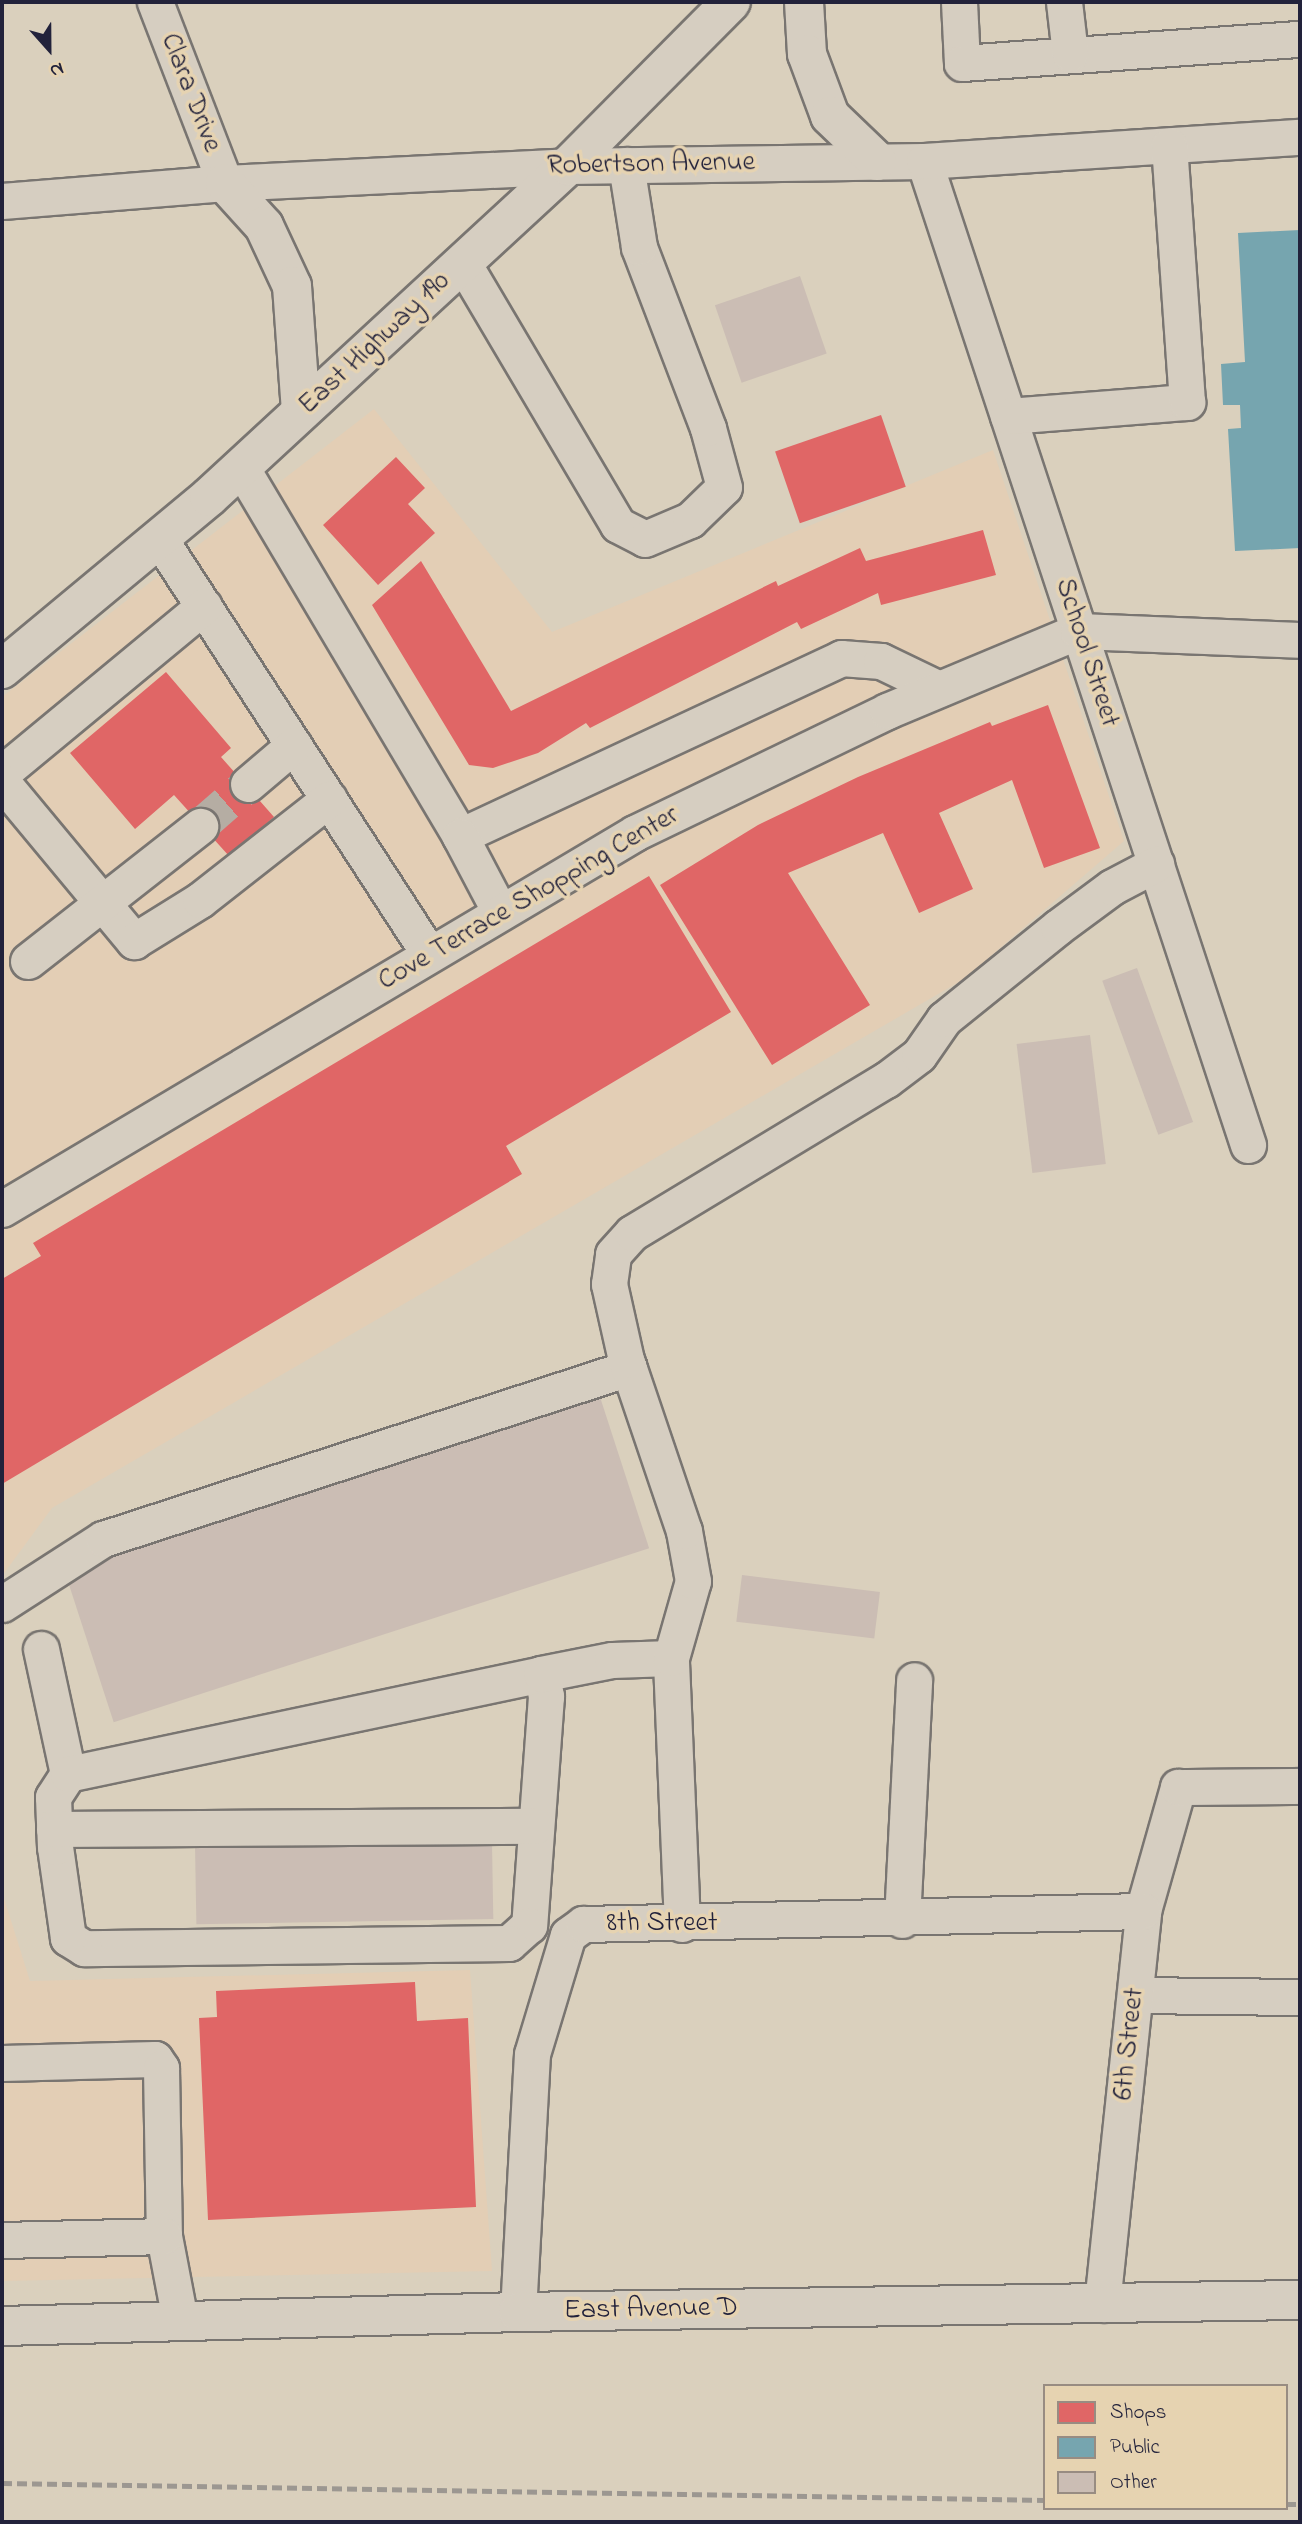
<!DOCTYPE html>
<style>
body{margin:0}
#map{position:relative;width:1302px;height:2524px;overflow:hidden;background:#dad0bd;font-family:"Indie Flower",sans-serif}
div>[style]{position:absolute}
.built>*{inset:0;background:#e3ceb5}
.shops>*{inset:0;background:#e06666;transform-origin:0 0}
.public>*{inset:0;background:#76a5af}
.building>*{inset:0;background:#cbbdb4;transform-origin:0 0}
.minor-tunnel>*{height:35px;margin-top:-17.5px;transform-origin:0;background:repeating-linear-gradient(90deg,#b5ada3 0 35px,transparent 0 53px)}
.roads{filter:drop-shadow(2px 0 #797571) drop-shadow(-2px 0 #797571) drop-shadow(0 2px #797571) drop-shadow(0 -2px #797571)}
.minor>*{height:35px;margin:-17.5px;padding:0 17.5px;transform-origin:17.5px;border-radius:17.5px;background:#d6cec1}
.major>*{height:38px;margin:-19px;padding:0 19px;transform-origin:19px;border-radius:19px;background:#d6cec1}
.rail>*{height:5px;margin-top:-2.5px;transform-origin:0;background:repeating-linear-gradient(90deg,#9c9791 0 10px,transparent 0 15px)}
span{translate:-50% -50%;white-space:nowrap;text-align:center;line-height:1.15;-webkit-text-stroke:7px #e6d3b1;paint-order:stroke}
.street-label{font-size:28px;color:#22223b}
.frame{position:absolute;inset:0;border:4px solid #22223b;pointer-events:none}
.legend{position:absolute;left:1043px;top:2384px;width:245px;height:126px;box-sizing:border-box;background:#e6d3b1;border:2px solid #988c82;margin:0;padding:9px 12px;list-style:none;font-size:21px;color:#22223b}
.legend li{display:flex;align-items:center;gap:14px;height:35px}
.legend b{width:35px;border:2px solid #988c82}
.north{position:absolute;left:14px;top:14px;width:70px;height:70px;-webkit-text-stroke:5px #e6d3b1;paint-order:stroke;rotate:159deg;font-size:19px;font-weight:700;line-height:28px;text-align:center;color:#22223b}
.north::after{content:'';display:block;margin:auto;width:24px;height:32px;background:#22223b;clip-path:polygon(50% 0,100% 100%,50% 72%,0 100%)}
</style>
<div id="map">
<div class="built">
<div style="clip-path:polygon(374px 409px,552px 632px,993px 450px,1124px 841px,964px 979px,52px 1508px,2px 1576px,2px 697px)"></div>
<div style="clip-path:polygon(2px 1892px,30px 1981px,470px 1970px,492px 2271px,2px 2281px)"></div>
</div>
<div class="shops">
<div style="left:881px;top:415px;width:76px;height:112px;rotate:71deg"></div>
<div style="clip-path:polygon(396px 457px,425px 488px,408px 504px,435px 533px,378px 585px,323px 525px)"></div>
<div style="clip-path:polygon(983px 530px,996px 575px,881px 605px,878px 593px,801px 629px,797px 622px,590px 728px,586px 723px,538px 753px,493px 768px,469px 765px,372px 605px,421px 561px,511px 711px,776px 581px,778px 586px,860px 548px,866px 561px)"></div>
<div style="clip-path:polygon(166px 672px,231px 748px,221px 757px,274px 817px,229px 856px,174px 795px,135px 829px,70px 753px)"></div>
<div style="clip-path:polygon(1048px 705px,1100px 848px,1044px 868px,1012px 780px,939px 813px,973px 889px,919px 913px,883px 833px,788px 873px,870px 1005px,772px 1065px,660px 885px,758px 825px,858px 777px,990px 722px,992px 726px)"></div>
<div style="clip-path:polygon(649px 876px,731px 1012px,506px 1146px,522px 1174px,2px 1484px,2px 1279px,41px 1256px,33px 1243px)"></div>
<div style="clip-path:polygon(415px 1982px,417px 2021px,468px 2018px,476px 2207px,208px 2220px,199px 2018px,217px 2017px,216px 1991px)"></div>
</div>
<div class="public">
<div style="clip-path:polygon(1300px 230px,1300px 548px,1235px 551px,1228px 429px,1241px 428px,1240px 405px,1223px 405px,1221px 364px,1245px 362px,1238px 233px)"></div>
</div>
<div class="building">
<div style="left:800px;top:276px;width:82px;height:90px;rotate:71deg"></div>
<div style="left:1137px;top:968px;width:164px;height:37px;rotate:70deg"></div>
<div style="left:1090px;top:1035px;width:130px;height:74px;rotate:83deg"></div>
<div style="left:600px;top:1397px;width:159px;height:563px;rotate:72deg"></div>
<div style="left:742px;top:1575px;width:139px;height:47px;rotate:7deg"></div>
<div style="left:492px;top:1843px;width:76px;height:297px;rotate:89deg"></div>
</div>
<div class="minor-tunnel">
<div style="left:200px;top:826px;width:64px;rotate:-41.2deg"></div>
</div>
<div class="roads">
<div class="minor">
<div style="left:155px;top:2px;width:194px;rotate:68.9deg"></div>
<div style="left:959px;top:2px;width:61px;rotate:87.2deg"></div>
<div style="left:962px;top:63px;width:339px;rotate:-4.1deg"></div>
<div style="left:1064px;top:2px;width:52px;rotate:83.4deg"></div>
<div style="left:924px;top:161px;width:1036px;rotate:71.77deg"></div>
<div style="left:2px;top:201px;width:224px;rotate:-4.6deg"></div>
<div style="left:225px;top:183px;width:343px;rotate:-2.8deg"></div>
<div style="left:568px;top:166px;width:356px;rotate:-0.8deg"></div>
<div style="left:924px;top:161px;width:377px;rotate:-3.7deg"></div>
<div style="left:463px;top:263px;width:304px;rotate:59.4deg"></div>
<div style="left:618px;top:525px;width:30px;rotate:27deg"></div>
<div style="left:645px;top:539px;width:49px;rotate:-22.9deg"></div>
<div style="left:690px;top:520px;width:47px;rotate:-44.1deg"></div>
<div style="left:724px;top:487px;width:61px;rotate:-105.2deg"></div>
<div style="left:708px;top:428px;width:194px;rotate:-110.9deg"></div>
<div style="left:639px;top:247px;width:83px;rotate:-99deg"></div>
<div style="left:1008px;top:416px;width:180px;rotate:-4.5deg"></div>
<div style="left:1187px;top:402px;width:257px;rotate:-94deg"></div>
<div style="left:241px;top:467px;width:429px;rotate:59.3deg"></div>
<div style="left:460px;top:836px;width:421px;rotate:-25deg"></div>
<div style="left:841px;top:658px;width:40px;rotate:4.3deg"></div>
<div style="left:881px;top:661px;width:64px;rotate:25.8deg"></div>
<div style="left:159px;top:538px;width:496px;rotate:57deg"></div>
<div style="left:2px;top:773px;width:262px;rotate:-39.6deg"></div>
<div style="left:2px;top:782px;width:207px;rotate:50.3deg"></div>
<div style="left:134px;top:941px;width:78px;rotate:-31.8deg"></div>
<div style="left:200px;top:900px;width:164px;rotate:-38.1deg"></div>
<div style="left:248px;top:784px;width:60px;rotate:-40.3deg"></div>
<div style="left:460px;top:836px;width:86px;rotate:62.2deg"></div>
<div style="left:28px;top:961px;width:219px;rotate:-38.1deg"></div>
<div style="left:2px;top:1209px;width:736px;rotate:-30.71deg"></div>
<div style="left:635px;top:833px;width:280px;rotate:-25.8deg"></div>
<div style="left:887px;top:711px;width:207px;rotate:-22.7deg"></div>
<div style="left:1078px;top:631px;width:222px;rotate:2.3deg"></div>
<div style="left:2px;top:1604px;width:120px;rotate:-32.8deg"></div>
<div style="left:103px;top:1539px;width:553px;rotate:-18.01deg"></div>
<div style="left:41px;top:1649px;width:128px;rotate:77.8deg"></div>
<div style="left:541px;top:1674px;width:23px;rotate:77deg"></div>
<div style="left:546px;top:1696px;width:230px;rotate:94.2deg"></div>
<div style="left:529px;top:1925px;width:27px;rotate:138deg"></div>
<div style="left:509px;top:1943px;width:425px;rotate:179.3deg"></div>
<div style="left:84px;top:1948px;width:19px;rotate:-148deg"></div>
<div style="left:68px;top:1938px;width:92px;rotate:-98.1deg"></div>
<div style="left:55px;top:1847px;width:50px;rotate:-92.3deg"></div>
<div style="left:53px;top:1797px;width:27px;rotate:-57deg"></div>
<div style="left:68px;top:1774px;width:483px;rotate:-11.9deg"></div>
<div style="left:541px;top:1674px;width:72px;rotate:-11.2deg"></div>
<div style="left:612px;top:1660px;width:59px;rotate:-1.9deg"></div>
<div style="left:54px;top:1829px;width:482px;rotate:-0.4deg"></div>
<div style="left:902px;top:1920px;width:240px;rotate:-87.1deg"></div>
<div style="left:682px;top:1924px;width:266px;rotate:-92.4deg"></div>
<div style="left:671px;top:1658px;width:80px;rotate:-74.1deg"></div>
<div style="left:693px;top:1581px;width:51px;rotate:-100.2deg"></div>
<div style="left:684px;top:1531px;width:181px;rotate:-108.7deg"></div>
<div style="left:626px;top:1360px;width:78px;rotate:-102.6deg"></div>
<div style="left:609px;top:1284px;width:30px;rotate:-82deg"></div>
<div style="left:613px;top:1254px;width:28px;rotate:-48deg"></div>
<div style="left:632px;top:1233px;width:297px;rotate:-31.1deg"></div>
<div style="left:886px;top:1080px;width:41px;rotate:-37.1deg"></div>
<div style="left:919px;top:1055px;width:44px;rotate:-55.2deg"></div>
<div style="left:944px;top:1019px;width:146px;rotate:-38.9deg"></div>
<div style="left:1058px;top:927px;width:67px;rotate:-36.5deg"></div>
<div style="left:1112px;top:887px;width:50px;rotate:-27.6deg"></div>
<div style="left:1135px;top:1995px;width:165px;rotate:0.7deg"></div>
<div style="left:2px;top:2063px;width:153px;rotate:-1.5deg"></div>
<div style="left:155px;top:2059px;width:11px;rotate:56deg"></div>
<div style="left:161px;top:2068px;width:168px;rotate:89deg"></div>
<div style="left:164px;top:2236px;width:86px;rotate:79.2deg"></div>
<div style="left:2px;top:2240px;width:162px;rotate:-1.4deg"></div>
<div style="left:1102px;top:2304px;width:395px;rotate:-84deg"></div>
<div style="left:1143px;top:1911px;width:129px;rotate:-74.2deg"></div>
<div style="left:1178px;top:1787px;width:122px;rotate:-0.5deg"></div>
<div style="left:518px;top:2312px;width:258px;rotate:-86.9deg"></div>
<div style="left:532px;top:2054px;width:124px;rotate:-73.2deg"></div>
<div style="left:568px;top:1935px;width:19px;rotate:-36deg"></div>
<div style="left:583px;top:1924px;width:560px;rotate:-1.33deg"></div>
</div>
<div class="major">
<div style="left:804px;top:2px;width:52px;rotate:86.7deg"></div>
<div style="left:807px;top:54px;width:66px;rotate:69.6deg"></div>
<div style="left:830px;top:116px;width:65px;rotate:43.8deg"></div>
<div style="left:225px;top:183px;width:58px;rotate:47.8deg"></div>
<div style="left:264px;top:226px;width:66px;rotate:65deg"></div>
<div style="left:292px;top:286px;width:126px;rotate:85.9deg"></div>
<div style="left:2px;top:669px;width:269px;rotate:-39.7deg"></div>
<div style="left:209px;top:497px;width:488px;rotate:-42.7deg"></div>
<div style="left:568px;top:166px;width:231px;rotate:-45.2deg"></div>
<div style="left:2px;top:2326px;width:516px;rotate:-1.55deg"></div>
<div style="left:518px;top:2312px;width:782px;rotate:-0.88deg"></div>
</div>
</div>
<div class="rail">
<div style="left:2px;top:2483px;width:1043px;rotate:0.93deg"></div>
<div style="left:1286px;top:2504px;width:14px"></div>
</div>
<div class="street-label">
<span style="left:190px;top:93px;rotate:69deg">Clara Drive</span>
<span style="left:651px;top:165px;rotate:-1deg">Robertson Avenue</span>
<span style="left:375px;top:344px;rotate:-43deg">East Highway 190</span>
<span style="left:1086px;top:653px;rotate:72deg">School Street</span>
<span style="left:529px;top:899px;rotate:-30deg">Cove Terrace Shopping Center</span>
<span style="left:662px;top:1924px">8th Street</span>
<span style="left:1130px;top:2044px;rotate:-84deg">6th Street</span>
<span style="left:651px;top:2310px;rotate:-1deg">East Avenue D</span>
</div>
<div class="frame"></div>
<ul class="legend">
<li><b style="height:19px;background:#e06666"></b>Shops</li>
<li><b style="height:19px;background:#76a5af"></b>Public</li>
<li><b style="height:19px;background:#cbbdb4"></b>Other</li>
</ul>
<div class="north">N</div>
</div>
